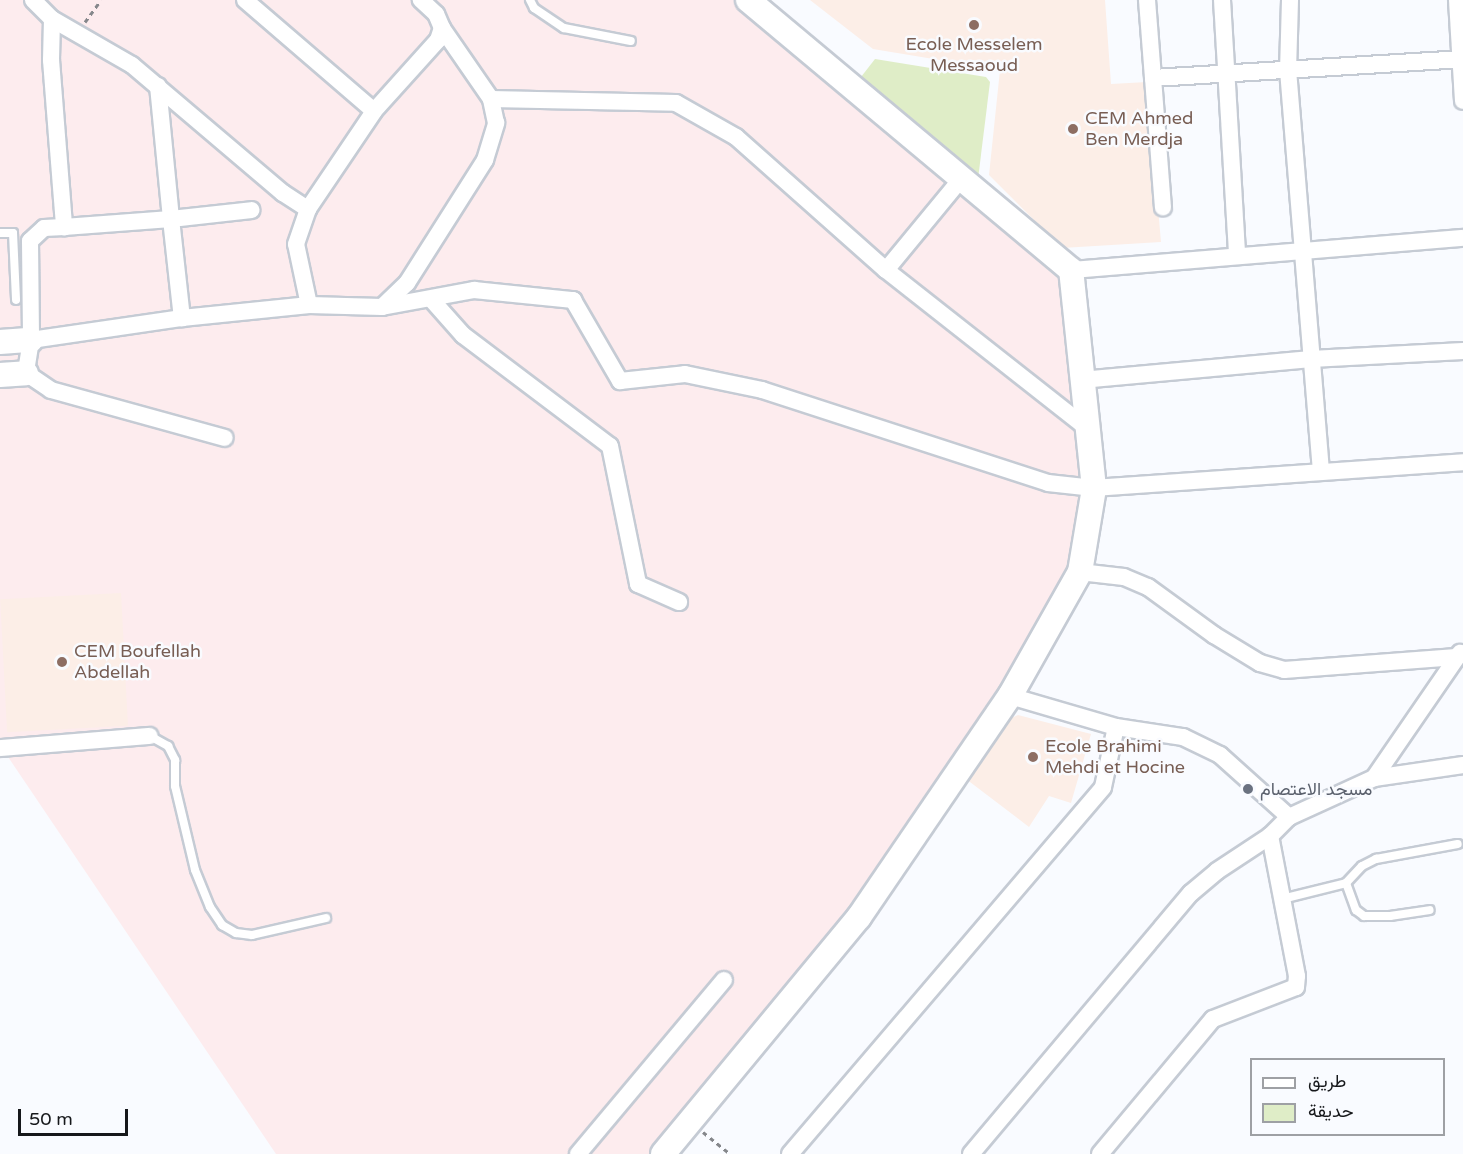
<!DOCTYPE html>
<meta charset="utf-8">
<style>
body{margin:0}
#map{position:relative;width:1463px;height:1154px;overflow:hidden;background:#f9fbff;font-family:"Varela Round",Vazirmatn,sans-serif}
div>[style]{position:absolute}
.commercial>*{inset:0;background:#fdecee}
.education>*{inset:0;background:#fceee7;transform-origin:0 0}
.green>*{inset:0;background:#dfedc7}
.path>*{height:3px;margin-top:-1.5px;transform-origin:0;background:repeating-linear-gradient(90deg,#85878b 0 4.5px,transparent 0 9px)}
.roads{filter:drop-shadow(2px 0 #c5cbd4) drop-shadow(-2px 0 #c5cbd4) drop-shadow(0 2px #c5cbd4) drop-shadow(0 -2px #c5cbd4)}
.lane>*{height:8px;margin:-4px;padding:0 4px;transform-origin:4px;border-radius:4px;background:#fff}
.street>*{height:16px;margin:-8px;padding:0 8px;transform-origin:8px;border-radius:8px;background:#fff}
.secondary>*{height:24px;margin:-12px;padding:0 12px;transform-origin:12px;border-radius:12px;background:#fff}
.dots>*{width:16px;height:16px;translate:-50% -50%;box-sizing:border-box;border:3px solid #f9fbff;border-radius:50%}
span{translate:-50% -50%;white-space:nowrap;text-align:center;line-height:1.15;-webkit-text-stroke:5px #f9fbff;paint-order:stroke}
.education-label{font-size:18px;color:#785e54}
.left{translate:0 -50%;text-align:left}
.worship-label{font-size:18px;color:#5b616d}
.legend{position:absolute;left:1250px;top:1058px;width:195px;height:78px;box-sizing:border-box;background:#f9fbff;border:2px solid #9ea0a4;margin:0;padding:8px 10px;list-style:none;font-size:18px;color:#16181b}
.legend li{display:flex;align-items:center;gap:12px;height:30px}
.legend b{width:30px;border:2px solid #9ea0a4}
.scale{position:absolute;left:18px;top:1109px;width:110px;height:27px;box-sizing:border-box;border:3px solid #16181b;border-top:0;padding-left:8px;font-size:18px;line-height:21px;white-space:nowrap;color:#16181b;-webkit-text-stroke:4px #f9fbff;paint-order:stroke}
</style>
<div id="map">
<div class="commercial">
<div style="clip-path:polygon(0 0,753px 0,1071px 270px,1084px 426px,1080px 572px,985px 732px,657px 1154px,276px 1154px,0 745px)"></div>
</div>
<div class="education">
<div style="clip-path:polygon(810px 0,1105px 0,1111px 84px,1147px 82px,1161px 242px,1062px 248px,989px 175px,1000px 70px,873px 49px)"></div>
<div style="left:121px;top:593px;width:133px;height:121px;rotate:87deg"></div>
<div style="clip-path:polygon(1018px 715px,1091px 734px,1071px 803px,1049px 796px,1029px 827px,966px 779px,1007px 720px)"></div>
</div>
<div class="green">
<div style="clip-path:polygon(875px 59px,986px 77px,990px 82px,978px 179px,861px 77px)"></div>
</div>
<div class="path">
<div style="left:85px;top:22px;width:27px;rotate:-54deg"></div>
<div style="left:703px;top:1132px;width:35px;rotate:39deg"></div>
</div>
<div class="roads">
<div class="lane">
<div style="left:530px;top:0;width:9px;rotate:63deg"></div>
<div style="left:534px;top:8px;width:36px;rotate:34deg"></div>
<div style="left:564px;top:28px;width:68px;rotate:11deg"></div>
<div style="left:0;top:233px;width:13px"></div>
<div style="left:13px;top:233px;width:67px;rotate:87.4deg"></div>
<div style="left:150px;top:736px;width:21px;rotate:29deg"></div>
<div style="left:168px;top:746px;width:16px;rotate:63deg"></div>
<div style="left:175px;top:760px;width:26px;rotate:90deg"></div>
<div style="left:175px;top:786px;width:86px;rotate:76.6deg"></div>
<div style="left:195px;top:870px;width:40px;rotate:68deg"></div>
<div style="left:210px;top:907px;width:22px;rotate:56deg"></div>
<div style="left:222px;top:925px;width:16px;rotate:30deg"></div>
<div style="left:236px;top:933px;width:16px;rotate:7deg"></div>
<div style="left:252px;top:935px;width:76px;rotate:-12.9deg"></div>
<div style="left:1346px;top:883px;width:29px;rotate:70deg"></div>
<div style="left:1356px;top:910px;width:10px;rotate:37deg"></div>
<div style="left:1364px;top:916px;width:26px"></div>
<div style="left:1390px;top:916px;width:40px;rotate:-8.5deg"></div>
<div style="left:1282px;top:899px;width:66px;rotate:-14deg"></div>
<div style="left:1346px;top:883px;width:23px;rotate:-47deg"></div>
<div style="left:1362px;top:866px;width:16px;rotate:-27deg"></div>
<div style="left:1376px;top:859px;width:83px;rotate:-10.4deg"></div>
</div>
<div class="street">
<div style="left:33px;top:0;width:27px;rotate:45deg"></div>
<div style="left:52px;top:19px;width:92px;rotate:29.9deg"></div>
<div style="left:132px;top:65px;width:198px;rotate:40.3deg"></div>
<div style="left:283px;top:193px;width:30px;rotate:33deg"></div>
<div style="left:245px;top:0;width:170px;rotate:40.7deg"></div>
<div style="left:1147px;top:0;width:208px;rotate:85.6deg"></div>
<div style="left:1222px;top:0;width:256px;rotate:86.6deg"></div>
<div style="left:1290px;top:0;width:70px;rotate:91.6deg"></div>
<div style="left:1288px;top:70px;width:402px;rotate:85.3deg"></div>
<div style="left:1457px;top:0;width:101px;rotate:86.6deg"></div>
<div style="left:52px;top:19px;width:41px;rotate:91.4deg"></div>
<div style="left:51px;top:60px;width:168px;rotate:85.5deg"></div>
<div style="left:64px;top:227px;width:20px;rotate:177deg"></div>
<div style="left:44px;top:228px;width:19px;rotate:137deg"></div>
<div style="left:30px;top:241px;width:99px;rotate:89.4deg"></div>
<div style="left:31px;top:340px;width:33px;rotate:99deg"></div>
<div style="left:26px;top:373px;width:30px;rotate:34deg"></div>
<div style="left:51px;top:390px;width:180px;rotate:15.4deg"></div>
<div style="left:1153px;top:78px;width:311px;rotate:-3.5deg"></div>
<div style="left:158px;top:86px;width:134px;rotate:84.4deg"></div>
<div style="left:171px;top:219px;width:81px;rotate:-6.3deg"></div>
<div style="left:491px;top:99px;width:185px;rotate:1.2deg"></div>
<div style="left:676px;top:103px;width:69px;rotate:29.5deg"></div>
<div style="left:736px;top:137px;width:200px;rotate:41.6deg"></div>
<div style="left:961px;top:179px;width:118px;rotate:129.5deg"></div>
<div style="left:886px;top:270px;width:252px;rotate:38.2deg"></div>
<div style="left:64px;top:227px;width:107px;rotate:-4.3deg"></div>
<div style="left:171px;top:219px;width:100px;rotate:83.7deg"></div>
<div style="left:1071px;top:270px;width:393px;rotate:-4.7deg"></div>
<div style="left:431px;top:299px;width:48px;rotate:48.4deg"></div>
<div style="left:463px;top:335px;width:184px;rotate:37.1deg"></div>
<div style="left:610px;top:446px;width:141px;rotate:78.5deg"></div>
<div style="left:638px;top:584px;width:45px;rotate:23.7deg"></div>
<div style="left:309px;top:305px;width:62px;rotate:-102deg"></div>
<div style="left:296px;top:244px;width:37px;rotate:-71deg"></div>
<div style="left:308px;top:209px;width:118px;rotate:-56deg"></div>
<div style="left:374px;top:111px;width:96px;rotate:-48deg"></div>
<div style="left:438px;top:40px;width:13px;rotate:-72deg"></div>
<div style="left:442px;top:28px;width:15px;rotate:-113deg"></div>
<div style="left:436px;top:14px;width:21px;rotate:-137deg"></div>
<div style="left:382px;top:307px;width:94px;rotate:-10.5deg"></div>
<div style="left:474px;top:290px;width:100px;rotate:5.8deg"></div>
<div style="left:573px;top:300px;width:94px;rotate:59.9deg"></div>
<div style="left:620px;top:381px;width:65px;rotate:-6.1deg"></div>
<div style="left:685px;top:374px;width:79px;rotate:11.7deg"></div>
<div style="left:762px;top:390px;width:301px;rotate:18deg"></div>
<div style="left:1048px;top:483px;width:46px;rotate:6.2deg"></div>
<div style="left:1094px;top:488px;width:370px;rotate:-4deg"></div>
<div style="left:31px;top:340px;width:153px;rotate:-8.3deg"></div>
<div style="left:182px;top:318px;width:128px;rotate:-5.8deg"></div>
<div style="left:309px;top:305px;width:73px;rotate:1.6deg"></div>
<div style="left:382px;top:307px;width:35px;rotate:-44deg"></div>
<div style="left:407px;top:283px;width:146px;rotate:-57.6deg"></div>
<div style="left:485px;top:160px;width:39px;rotate:-73deg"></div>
<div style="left:496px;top:123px;width:25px;rotate:-102deg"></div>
<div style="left:491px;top:99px;width:86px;rotate:-124.6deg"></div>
<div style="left:1081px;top:380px;width:231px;rotate:-5.2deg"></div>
<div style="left:1311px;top:359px;width:152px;rotate:-3deg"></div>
<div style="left:1080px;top:572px;width:44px;rotate:6.5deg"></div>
<div style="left:1124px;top:577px;width:26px;rotate:23deg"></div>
<div style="left:1148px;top:587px;width:82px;rotate:36deg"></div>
<div style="left:1214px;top:635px;width:54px;rotate:31.3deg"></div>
<div style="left:1260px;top:663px;width:25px;rotate:16deg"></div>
<div style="left:1284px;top:670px;width:173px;rotate:-4.3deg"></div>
<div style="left:1116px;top:727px;width:68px;rotate:8.5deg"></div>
<div style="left:1183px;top:737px;width:41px;rotate:25.9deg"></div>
<div style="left:1220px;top:755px;width:93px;rotate:41.9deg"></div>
<div style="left:0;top:748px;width:150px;rotate:-4.6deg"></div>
<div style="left:1374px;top:778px;width:152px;rotate:-55.5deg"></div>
<div style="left:578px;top:1154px;width:227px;rotate:-50deg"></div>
<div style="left:790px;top:1154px;width:482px;rotate:-49.5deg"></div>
<div style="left:1103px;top:787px;width:61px;rotate:-77.8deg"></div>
<div style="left:1116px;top:727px;width:110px;rotate:-163.7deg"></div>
<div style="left:971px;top:1154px;width:341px;rotate:-49.9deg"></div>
<div style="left:1191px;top:893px;width:34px;rotate:-40deg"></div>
<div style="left:1217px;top:871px;width:64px;rotate:-33.4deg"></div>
<div style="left:1270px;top:836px;width:27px;rotate:-45deg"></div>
<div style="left:1289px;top:817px;width:94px;rotate:-24.6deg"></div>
<div style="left:1374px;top:778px;width:90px;rotate:-8.3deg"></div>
<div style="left:1100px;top:1154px;width:176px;rotate:-50.1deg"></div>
<div style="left:1213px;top:1019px;width:89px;rotate:-21.1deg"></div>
<div style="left:1296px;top:987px;width:11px;rotate:-85deg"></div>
<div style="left:1297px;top:976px;width:143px;rotate:-100.9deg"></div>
</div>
<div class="secondary">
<div style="left:0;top:342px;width:31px;rotate:-4deg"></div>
<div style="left:0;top:375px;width:26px;rotate:-4deg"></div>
<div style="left:663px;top:1154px;width:308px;rotate:-50.4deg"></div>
<div style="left:859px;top:917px;width:268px;rotate:-55.7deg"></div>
<div style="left:1010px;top:696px;width:142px;rotate:-60.6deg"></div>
<div style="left:1080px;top:572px;width:85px;rotate:-80.5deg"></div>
<div style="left:1094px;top:488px;width:219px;rotate:-96deg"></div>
<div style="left:1071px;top:270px;width:421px;rotate:-140.1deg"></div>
</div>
</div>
<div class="dots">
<div style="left:974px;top:25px;background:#8d6e63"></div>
<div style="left:1073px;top:129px;background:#8d6e63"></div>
<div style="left:62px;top:662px;background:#8d6e63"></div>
<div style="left:1033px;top:757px;background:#8d6e63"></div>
<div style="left:1248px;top:789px;background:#6b7280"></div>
</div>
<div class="education-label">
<span style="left:974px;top:55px">Ecole Messelem<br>Messaoud</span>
<span class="left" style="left:1085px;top:129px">CEM Ahmed<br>Ben Merdja</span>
<span class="left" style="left:74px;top:662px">CEM Boufellah<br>Abdellah</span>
<span class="left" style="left:1045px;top:757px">Ecole Brahimi<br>Mehdi et Hocine</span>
</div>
<div class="worship-label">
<span class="left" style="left:1260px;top:789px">مسجد الاعتصام</span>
</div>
<ul class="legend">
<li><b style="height:8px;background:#fff"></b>طريق</li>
<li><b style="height:16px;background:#dfedc7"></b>حديقة</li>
</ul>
<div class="scale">50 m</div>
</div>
